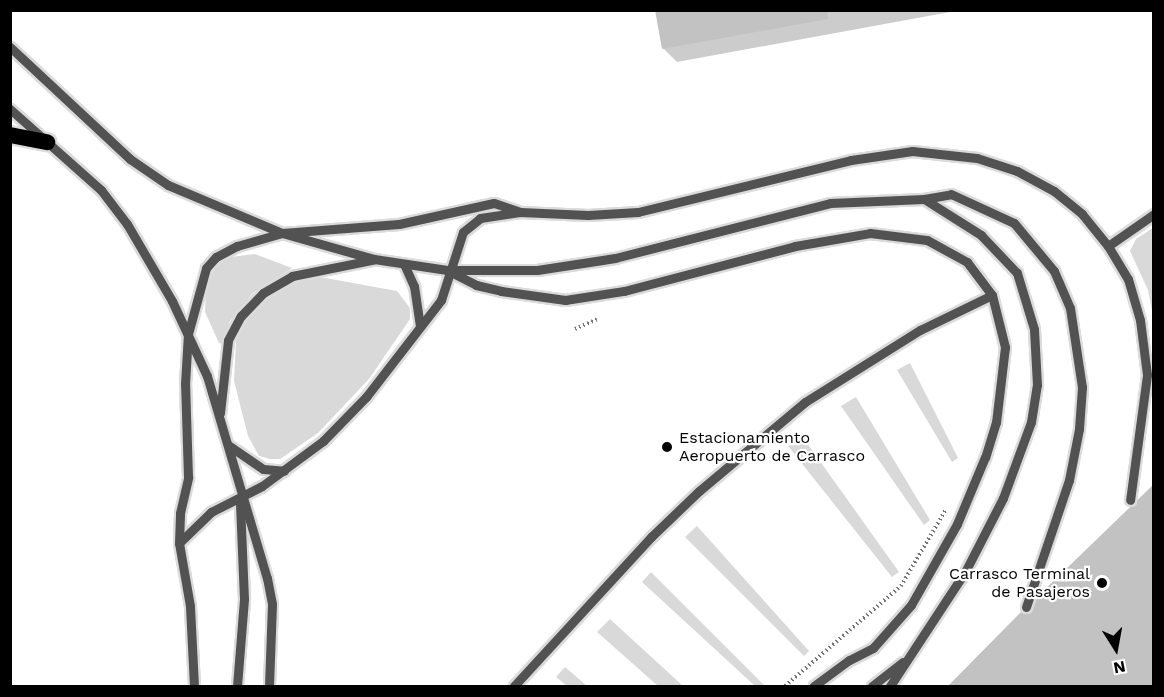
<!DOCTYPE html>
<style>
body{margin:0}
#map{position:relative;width:1164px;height:697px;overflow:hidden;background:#fff;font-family:"Work Sans",sans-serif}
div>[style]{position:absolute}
.green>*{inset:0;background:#d9d9d9}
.shadow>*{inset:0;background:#0003}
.building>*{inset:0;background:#c2c2c2}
.path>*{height:4px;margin-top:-2px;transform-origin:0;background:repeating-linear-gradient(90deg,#747474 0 1.5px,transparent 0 4.5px)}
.roads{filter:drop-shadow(2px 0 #dbdbdb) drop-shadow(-2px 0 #dbdbdb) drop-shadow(0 2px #dbdbdb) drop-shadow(0 -2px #dbdbdb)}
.service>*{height:9px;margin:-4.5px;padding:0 4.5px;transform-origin:4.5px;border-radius:4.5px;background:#525252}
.trunk>*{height:16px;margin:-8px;padding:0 8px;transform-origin:8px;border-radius:8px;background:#000}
.dots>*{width:16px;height:16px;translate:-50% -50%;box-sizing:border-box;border:3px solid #fff;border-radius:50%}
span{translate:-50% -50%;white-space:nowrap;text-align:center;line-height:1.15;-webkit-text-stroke:4.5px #fff;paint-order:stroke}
.poi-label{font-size:16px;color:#000}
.left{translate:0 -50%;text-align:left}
.right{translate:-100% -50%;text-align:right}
.frame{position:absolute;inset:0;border:12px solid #000;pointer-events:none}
.north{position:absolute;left:1086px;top:619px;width:60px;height:60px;-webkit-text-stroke:4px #fff;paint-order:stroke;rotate:169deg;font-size:16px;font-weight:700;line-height:24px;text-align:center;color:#000}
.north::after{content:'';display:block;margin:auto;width:21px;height:27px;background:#000;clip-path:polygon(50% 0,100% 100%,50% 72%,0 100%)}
</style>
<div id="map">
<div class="green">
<div style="clip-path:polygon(1153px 228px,1153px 316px,1148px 290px,1130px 251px,1136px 239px)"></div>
<div style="clip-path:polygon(255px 254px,292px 268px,253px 293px,230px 321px,223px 344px,219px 343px,205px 312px,206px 283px,219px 263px,231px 257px)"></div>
<div style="clip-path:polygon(320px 277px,397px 291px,410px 308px,410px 319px,369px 379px,318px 433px,280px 459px,270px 459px,259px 456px,248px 436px,234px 381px,236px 341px,252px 311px,272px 292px,293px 282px)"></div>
<div style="clip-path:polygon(910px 363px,958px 458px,952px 462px,897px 370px)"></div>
<div style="clip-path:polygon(856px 397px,930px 520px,924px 525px,841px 406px)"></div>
<div style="clip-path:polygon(802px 436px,899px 572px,892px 577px,788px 446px)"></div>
<div style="clip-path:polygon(697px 526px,809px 651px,804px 656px,685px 537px)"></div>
<div style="clip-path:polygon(651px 572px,765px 686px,755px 686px,642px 582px)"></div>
<div style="clip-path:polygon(610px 619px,683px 686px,658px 686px,597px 632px)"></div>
<div style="clip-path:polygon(565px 667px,587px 686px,567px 686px,556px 677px)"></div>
</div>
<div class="shadow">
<div style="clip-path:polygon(656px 10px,961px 10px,677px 62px,663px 48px)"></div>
</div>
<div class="building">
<div style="clip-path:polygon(655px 10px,827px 10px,828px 19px,662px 49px)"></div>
<div style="clip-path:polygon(1154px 484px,1154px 687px,947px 687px,1021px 612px,1031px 612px,1037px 597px)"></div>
</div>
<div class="path">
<div style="left:575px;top:329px;width:24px;rotate:-24deg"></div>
<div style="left:785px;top:686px;width:153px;rotate:-40.8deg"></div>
<div style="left:901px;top:586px;width:89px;rotate:-59.7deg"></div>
</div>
<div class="roads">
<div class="service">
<div style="left:10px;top:47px;width:164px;rotate:43deg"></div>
<div style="left:130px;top:159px;width:46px;rotate:34.4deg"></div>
<div style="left:168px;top:185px;width:124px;rotate:22.8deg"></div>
<div style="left:282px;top:233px;width:96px;rotate:15.8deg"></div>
<div style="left:374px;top:259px;width:74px;rotate:8.6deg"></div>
<div style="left:447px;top:270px;width:90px"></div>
<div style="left:537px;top:270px;width:79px;rotate:-8.7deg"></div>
<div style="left:615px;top:258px;width:222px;rotate:-14.3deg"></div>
<div style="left:830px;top:203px;width:94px;rotate:-2.4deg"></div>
<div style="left:924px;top:199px;width:27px;rotate:-10deg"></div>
<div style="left:951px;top:194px;width:69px;rotate:24.7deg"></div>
<div style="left:1014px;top:223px;width:62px;rotate:50.2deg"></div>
<div style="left:1054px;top:271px;width:40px;rotate:66.6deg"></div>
<div style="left:1070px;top:308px;width:80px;rotate:81.4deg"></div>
<div style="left:1082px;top:387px;width:42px;rotate:94.1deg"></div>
<div style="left:1079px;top:429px;width:52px;rotate:101.1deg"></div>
<div style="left:1069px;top:480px;width:134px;rotate:108.7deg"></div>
<div style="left:10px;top:109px;width:122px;rotate:41.7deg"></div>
<div style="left:101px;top:190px;width:43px;rotate:52.6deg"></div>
<div style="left:127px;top:224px;width:89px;rotate:59.7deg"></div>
<div style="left:172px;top:301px;width:83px;rotate:65deg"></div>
<div style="left:207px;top:376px;width:211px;rotate:73.5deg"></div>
<div style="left:267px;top:578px;width:26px;rotate:79deg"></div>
<div style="left:272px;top:604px;width:82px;rotate:92.1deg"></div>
<div style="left:1108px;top:246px;width:56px;rotate:-34.8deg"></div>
<div style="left:404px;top:264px;width:24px;rotate:66deg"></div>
<div style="left:414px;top:286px;width:40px;rotate:81.5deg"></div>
<div style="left:447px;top:270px;width:33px;rotate:27deg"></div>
<div style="left:476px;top:285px;width:26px;rotate:13deg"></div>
<div style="left:501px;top:291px;width:65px;rotate:8deg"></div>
<div style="left:565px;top:300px;width:60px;rotate:-8.7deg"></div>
<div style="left:624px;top:291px;width:177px;rotate:-14.7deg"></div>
<div style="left:795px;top:246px;width:76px;rotate:-9.8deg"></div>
<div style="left:870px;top:233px;width:57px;rotate:7deg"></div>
<div style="left:927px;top:240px;width:46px;rotate:28.8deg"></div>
<div style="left:967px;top:262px;width:41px;rotate:52.9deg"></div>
<div style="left:992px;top:295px;width:54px;rotate:76deg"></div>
<div style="left:1005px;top:347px;width:76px;rotate:96.8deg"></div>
<div style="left:996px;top:422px;width:37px;rotate:107deg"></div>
<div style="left:985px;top:457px;width:73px;rotate:112.7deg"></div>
<div style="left:957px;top:524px;width:93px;rotate:119.6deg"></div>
<div style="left:911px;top:605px;width:57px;rotate:131.5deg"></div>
<div style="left:873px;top:648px;width:27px;rotate:153deg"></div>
<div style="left:849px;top:660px;width:44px;rotate:143.4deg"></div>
<div style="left:220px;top:413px;width:73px;rotate:-83.7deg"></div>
<div style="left:228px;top:340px;width:27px;rotate:-62deg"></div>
<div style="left:241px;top:316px;width:32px;rotate:-46deg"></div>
<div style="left:263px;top:293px;width:34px;rotate:-30deg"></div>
<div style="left:292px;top:276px;width:82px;rotate:-11.3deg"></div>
<div style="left:228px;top:445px;width:42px;rotate:34.4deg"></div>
<div style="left:263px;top:469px;width:21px;rotate:5deg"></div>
<div style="left:179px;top:543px;width:45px;rotate:-44.1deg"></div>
<div style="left:211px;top:512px;width:57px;rotate:-27deg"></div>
<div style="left:262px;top:486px;width:76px;rotate:-36.4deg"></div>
<div style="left:323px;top:441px;width:62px;rotate:-45.7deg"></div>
<div style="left:366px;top:397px;width:123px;rotate:-52.3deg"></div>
<div style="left:441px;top:300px;width:71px;rotate:-72.1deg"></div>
<div style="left:463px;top:232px;width:22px;rotate:-39deg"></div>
<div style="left:480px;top:218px;width:40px;rotate:-8.5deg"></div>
<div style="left:520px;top:212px;width:68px;rotate:2.5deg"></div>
<div style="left:588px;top:215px;width:50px;rotate:-3.4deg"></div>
<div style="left:638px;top:212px;width:219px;rotate:-13.7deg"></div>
<div style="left:851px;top:160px;width:62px;rotate:-8.4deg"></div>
<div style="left:912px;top:151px;width:65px;rotate:6.1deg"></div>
<div style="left:977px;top:158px;width:42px;rotate:18deg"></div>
<div style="left:1017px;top:171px;width:42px;rotate:28.4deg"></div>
<div style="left:1054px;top:191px;width:36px;rotate:39deg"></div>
<div style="left:1082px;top:214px;width:41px;rotate:50.9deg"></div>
<div style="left:1108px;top:246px;width:39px;rotate:59deg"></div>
<div style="left:1128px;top:279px;width:43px;rotate:73.7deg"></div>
<div style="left:1140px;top:320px;width:55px;rotate:82.7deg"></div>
<div style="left:1147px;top:375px;width:126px;rotate:97.7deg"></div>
<div style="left:194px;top:686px;width:80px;rotate:-92.9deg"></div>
<div style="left:190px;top:606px;width:64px;rotate:-99.9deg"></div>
<div style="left:179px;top:543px;width:30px;rotate:-88deg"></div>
<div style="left:180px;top:513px;width:37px;rotate:-77deg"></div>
<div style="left:188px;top:477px;width:93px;rotate:-91.8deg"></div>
<div style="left:185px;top:384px;width:50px;rotate:-86.6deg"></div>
<div style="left:188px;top:334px;width:68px;rotate:-74.7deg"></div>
<div style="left:206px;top:268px;width:15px;rotate:-48deg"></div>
<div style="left:216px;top:257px;width:24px;rotate:-28deg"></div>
<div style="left:237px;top:246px;width:47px;rotate:-16.1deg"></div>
<div style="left:282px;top:233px;width:117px;rotate:-4.4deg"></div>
<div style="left:399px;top:224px;width:97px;rotate:-12.5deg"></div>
<div style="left:494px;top:203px;width:28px;rotate:19deg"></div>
<div style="left:237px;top:686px;width:87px;rotate:-85.4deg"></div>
<div style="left:244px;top:599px;width:96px;rotate:-92.4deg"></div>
<div style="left:514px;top:686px;width:202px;rotate:-47.4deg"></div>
<div style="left:651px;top:537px;width:66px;rotate:-43.8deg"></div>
<div style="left:699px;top:491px;width:138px;rotate:-40deg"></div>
<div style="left:805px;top:402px;width:136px;rotate:-32.1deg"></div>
<div style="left:920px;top:330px;width:80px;rotate:-25.9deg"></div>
<div style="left:872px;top:686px;width:39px;rotate:-38deg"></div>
<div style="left:890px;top:686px;width:136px;rotate:-56.7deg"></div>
<div style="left:965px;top:572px;width:83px;rotate:-62.8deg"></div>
<div style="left:1003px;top:498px;width:81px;rotate:-69.8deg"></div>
<div style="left:1031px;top:422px;width:37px;rotate:-81deg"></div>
<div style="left:1037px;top:385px;width:56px;rotate:-93.1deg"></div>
<div style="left:1034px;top:329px;width:59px;rotate:-106.9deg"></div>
<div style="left:1017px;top:273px;width:52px;rotate:-133.5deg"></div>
<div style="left:981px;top:235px;width:67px;rotate:-147.7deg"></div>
</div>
<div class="trunk">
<div style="left:10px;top:135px;width:38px;rotate:11deg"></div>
</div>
</div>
<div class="dots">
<div style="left:667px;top:447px;background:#000"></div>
<div style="left:1102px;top:583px;background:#000"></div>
</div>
<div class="poi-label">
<span class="left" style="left:679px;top:447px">Estacionamiento<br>Aeropuerto de Carrasco</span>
<span class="right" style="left:1090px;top:583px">Carrasco Terminal<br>de Pasajeros</span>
</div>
<div class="frame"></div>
<div class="north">N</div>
</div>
